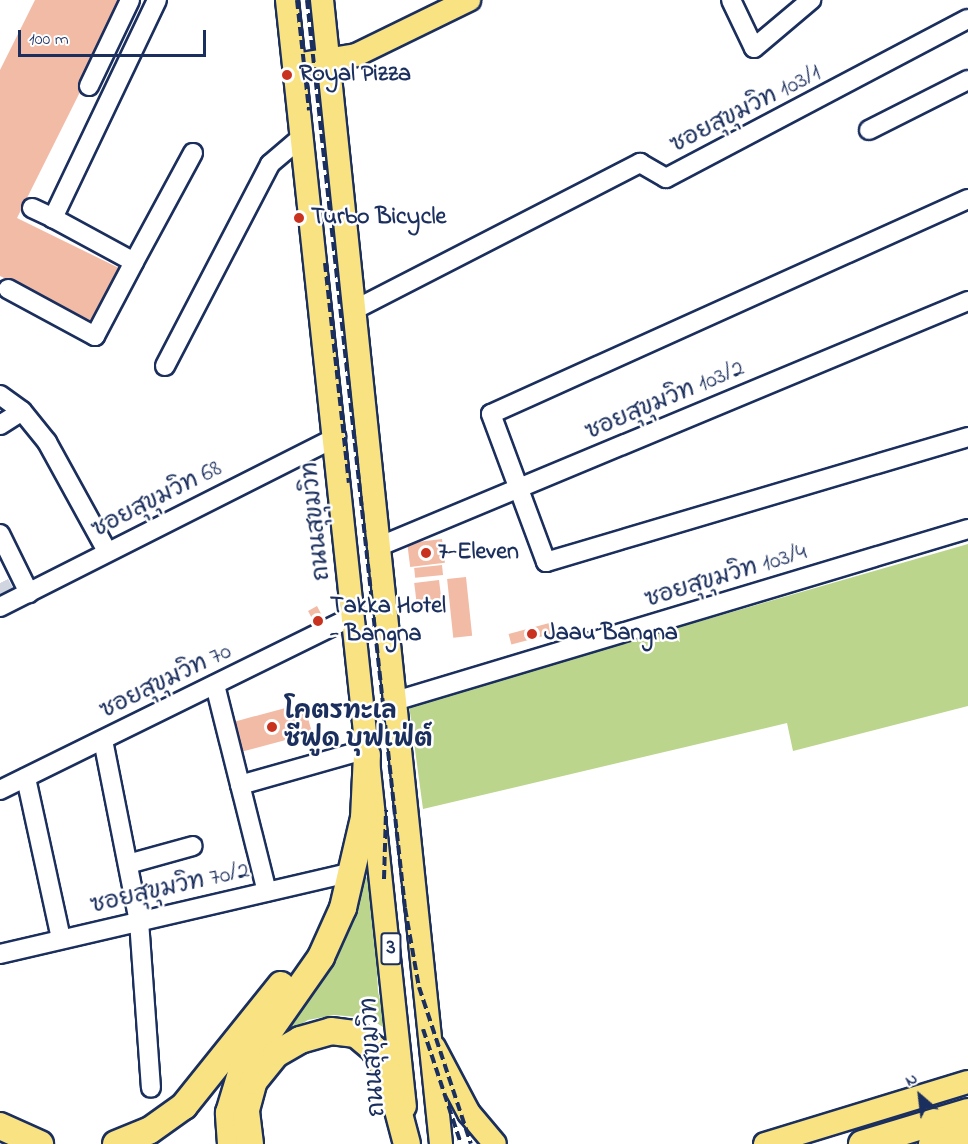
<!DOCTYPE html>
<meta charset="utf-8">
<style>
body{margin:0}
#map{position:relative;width:968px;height:1144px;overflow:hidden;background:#fff;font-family:"Indie Flower","Playpen Sans Thai",sans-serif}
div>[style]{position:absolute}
.green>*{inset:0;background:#bcd58c}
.building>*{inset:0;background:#f2bba6;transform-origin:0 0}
.minor-tunnel>*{height:18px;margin-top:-9px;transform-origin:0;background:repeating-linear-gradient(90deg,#d1d5df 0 18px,transparent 0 27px)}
.roads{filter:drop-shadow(2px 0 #1b2f5e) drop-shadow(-2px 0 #1b2f5e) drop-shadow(0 2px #1b2f5e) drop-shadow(0 -2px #1b2f5e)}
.minor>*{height:18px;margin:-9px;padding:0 9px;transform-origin:9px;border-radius:9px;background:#fff}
.major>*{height:22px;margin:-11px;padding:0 11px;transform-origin:11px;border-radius:11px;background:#f8e281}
.highway>*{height:26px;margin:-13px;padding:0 13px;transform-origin:13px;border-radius:13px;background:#f8e281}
.rail>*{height:4px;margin-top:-2px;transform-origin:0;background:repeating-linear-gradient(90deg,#1b2f5e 0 9px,transparent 0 13.5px)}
.dots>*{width:16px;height:16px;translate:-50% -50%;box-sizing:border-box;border:3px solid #fff;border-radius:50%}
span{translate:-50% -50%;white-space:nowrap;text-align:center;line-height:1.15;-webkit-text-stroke:5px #fff;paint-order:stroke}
.shield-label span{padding:2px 4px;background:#fff;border:2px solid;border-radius:4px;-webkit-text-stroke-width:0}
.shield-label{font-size:22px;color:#1b2f5e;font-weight:700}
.poi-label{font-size:24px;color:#1b2f5e;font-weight:700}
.left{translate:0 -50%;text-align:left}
.street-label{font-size:24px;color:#1b2f5e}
.north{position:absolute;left:890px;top:1066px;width:60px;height:60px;-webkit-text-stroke:4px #fff;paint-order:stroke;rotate:332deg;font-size:16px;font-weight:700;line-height:24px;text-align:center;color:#1b2f5e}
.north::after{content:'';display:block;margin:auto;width:21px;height:27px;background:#1b2f5e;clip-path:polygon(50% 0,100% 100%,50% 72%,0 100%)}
.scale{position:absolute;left:18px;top:30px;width:188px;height:27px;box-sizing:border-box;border:3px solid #1b2f5e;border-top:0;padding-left:8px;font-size:18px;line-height:21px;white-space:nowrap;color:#1b2f5e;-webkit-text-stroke:4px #fff;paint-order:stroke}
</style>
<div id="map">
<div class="green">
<div style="clip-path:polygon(968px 544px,968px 706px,793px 751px,787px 723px,423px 809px,409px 705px)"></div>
<div style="clip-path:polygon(373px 875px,378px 992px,389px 1031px,369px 1018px,334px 1015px,308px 1020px,269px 1044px,362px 879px)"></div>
</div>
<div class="building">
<div style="clip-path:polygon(35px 0,126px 0,17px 218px,123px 270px,96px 323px,0 276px,0 70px)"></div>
<div style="left:442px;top:539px;width:24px;height:35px;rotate:83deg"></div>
<div style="left:442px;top:565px;width:10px;height:28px;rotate:84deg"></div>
<div style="left:466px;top:577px;width:59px;height:19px;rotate:84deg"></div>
<div style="left:439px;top:580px;width:26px;height:25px;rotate:83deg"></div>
<div style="clip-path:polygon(317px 606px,327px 625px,308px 635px,305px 627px,314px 622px,308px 611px)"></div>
<div style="left:553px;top:622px;width:11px;height:46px;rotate:75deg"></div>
<div style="left:304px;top:703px;width:31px;height:73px;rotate:75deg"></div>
</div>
<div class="minor-tunnel">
<div style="left:0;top:583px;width:21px;rotate:62deg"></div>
</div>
<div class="roads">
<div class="minor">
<div style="left:157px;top:0;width:242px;rotate:115.5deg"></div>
<div style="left:53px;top:218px;width:92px;rotate:28.5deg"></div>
<div style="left:134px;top:262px;width:124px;rotate:-61.6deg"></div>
<div style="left:731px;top:0;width:53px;rotate:64.4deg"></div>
<div style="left:754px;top:48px;width:75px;rotate:-40.1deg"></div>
<div style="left:89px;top:86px;width:95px;rotate:-64.5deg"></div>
<div style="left:869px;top:130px;width:111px;rotate:-26.8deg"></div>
<div style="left:968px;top:199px;width:523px;rotate:155.74deg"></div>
<div style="left:491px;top:414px;width:158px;rotate:69.6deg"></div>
<div style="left:546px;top:562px;width:440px;rotate:-16.5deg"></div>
<div style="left:32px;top:208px;width:23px;rotate:25deg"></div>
<div style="left:8px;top:289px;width:99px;rotate:28.4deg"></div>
<div style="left:95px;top:336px;width:84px;rotate:-62.2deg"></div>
<div style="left:354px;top:310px;width:322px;rotate:-27.2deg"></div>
<div style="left:640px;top:163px;width:30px;rotate:30deg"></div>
<div style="left:666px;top:178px;width:341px;rotate:-27.8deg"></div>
<div style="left:165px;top:366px;width:228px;rotate:-62.5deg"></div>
<div style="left:270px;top:164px;width:43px;rotate:-40.3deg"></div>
<div style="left:0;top:395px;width:27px;rotate:36deg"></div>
<div style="left:22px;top:411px;width:40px;rotate:51deg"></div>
<div style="left:47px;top:442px;width:124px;rotate:61.2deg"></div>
<div style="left:0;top:425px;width:26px;rotate:-32deg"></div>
<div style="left:0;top:534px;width:66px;rotate:63.8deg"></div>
<div style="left:380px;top:546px;width:637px;rotate:-22.62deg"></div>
<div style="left:0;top:607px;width:377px;rotate:-26.8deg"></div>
<div style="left:215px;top:685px;width:213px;rotate:75.9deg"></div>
<div style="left:395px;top:701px;width:598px;rotate:-16.71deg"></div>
<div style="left:103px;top:740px;width:185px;rotate:78.8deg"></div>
<div style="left:139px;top:921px;width:167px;rotate:85.9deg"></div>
<div style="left:26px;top:778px;width:165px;rotate:77.7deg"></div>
<div style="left:240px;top:785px;width:132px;rotate:-15.8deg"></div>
<div style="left:0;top:790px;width:394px;rotate:-26.2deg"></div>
<div style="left:128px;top:864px;width:67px;rotate:-15.5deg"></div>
<div style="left:0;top:954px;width:360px;rotate:-13.1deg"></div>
</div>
<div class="major">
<div style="left:287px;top:0;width:1113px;rotate:83.92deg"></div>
<div style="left:322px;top:0;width:1150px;rotate:84.06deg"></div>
<div style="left:295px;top:65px;width:62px;rotate:-9.3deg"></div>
<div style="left:356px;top:55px;width:126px;rotate:-26deg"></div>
<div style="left:434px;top:1047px;width:75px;rotate:62.1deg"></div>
<div style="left:469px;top:1113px;width:40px;rotate:50deg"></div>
<div style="left:765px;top:1144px;width:212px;rotate:-17deg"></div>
</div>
<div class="highway">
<div style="left:0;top:1126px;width:44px;rotate:24.2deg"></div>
<div style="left:116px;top:1144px;width:35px;rotate:-22deg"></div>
<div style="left:149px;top:1131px;width:43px;rotate:-35.5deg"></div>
<div style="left:184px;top:1106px;width:155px;rotate:-51.3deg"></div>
<div style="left:231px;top:1144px;width:31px;rotate:-94deg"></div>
<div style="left:229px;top:1113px;width:45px;rotate:-73.2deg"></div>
<div style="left:242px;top:1070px;width:138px;rotate:-55deg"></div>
<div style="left:321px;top:957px;width:54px;rotate:-65.8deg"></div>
<div style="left:343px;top:908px;width:92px;rotate:-76.9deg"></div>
<div style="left:364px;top:818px;width:63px;rotate:-87.3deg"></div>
<div style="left:250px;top:1144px;width:34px;rotate:-97deg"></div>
<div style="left:246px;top:1110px;width:30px;rotate:-75deg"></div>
<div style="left:254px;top:1081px;width:35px;rotate:-51deg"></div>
<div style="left:276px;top:1054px;width:28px;rotate:-30deg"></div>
<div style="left:300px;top:1040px;width:32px;rotate:-16deg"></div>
<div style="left:331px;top:1031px;width:25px;rotate:7deg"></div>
<div style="left:356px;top:1034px;width:23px;rotate:40deg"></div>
<div style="left:374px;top:1049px;width:31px;rotate:61deg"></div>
<div style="left:389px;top:1076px;width:70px;rotate:75.2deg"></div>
<div style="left:862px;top:1144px;width:111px;rotate:-16.8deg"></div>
<div style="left:932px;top:1144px;width:37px;rotate:-16deg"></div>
</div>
</div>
<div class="rail">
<div style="left:297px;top:0;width:111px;rotate:83.8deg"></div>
<div style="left:307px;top:0;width:913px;rotate:83.84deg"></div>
<div style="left:405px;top:908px;width:80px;rotate:80deg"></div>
<div style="left:419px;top:987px;width:165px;rotate:71.7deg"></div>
<div style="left:325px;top:263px;width:221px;rotate:83.8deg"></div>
<div style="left:384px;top:879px;width:69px;rotate:-88.3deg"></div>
<div style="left:423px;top:1029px;width:121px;rotate:71.7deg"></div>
</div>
<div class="dots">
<div style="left:287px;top:75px;background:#c8321e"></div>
<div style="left:299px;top:218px;background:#c8321e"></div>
<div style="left:426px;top:553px;background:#c8321e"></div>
<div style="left:318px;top:621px;background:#c8321e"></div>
<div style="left:532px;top:634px;background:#c8321e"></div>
<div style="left:272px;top:727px;background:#c8321e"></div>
</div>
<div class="shield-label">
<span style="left:391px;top:949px">3</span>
</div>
<div class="poi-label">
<span class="left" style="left:299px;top:75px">Royal Pizza</span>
<span class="left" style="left:311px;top:218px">Turbo Bicycle</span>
<span class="left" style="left:438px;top:553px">7-Eleven</span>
<span class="left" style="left:330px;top:621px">Takka Hotel<br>- Bangna</span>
<span class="left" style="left:544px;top:634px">Jaau Bangna</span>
<span class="left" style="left:284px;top:727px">โคตรทะเล<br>ซีฟูด บุฟเฟ่ต์</span>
</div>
<div class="street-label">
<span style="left:746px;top:110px;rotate:-27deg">ซอยสุขุมวิท 103/1</span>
<span style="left:665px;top:401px;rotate:-23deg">ซอยสุขุมวิท 103/2</span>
<span style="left:157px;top:500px;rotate:-27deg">ซอยสุขุมวิท 68</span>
<span style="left:317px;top:521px;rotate:-96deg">ถนนสุขุมวิท</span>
<span style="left:726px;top:577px;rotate:-17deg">ซอยสุขุมวิท 103/4</span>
<span style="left:166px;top:682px;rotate:-26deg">ซอยสุขุมวิท 70</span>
<span style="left:170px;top:889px;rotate:-13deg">ซอยสุขุมวิท 70/2</span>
<span style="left:374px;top:1057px;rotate:-94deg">ถนนสุขุมวิท</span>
</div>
<div class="north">N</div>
<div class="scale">100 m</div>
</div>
